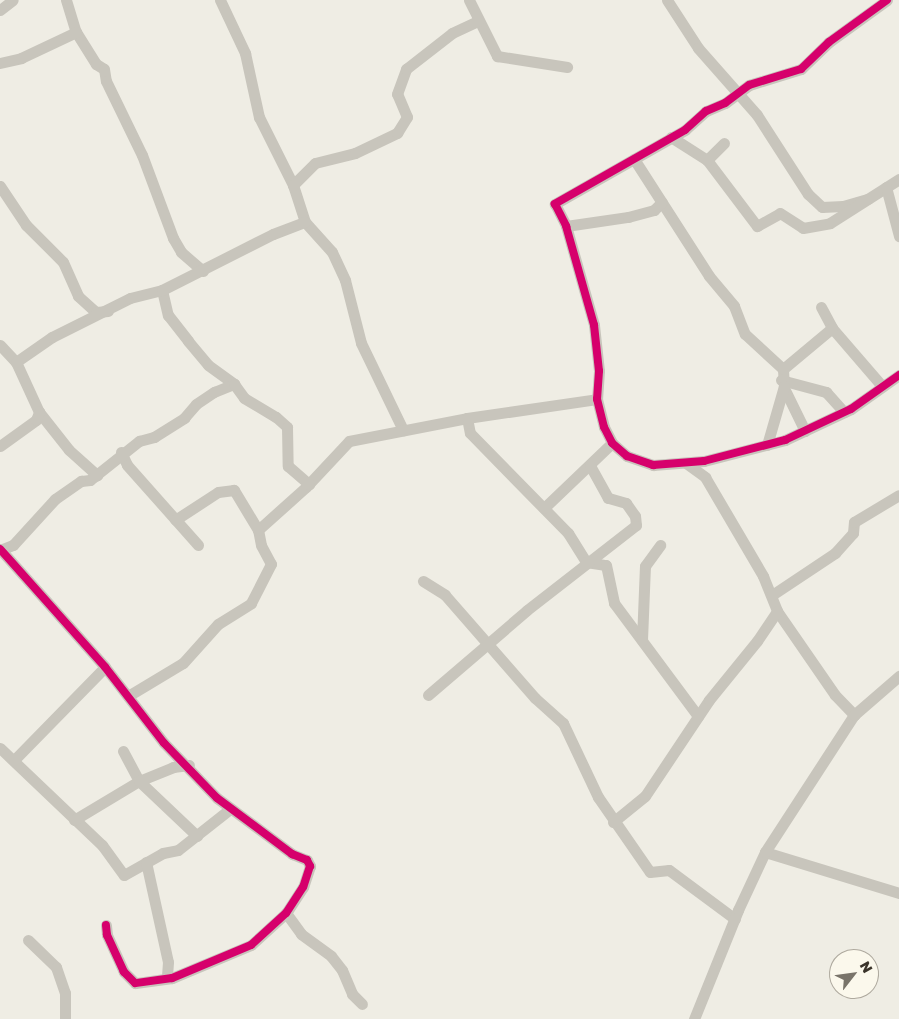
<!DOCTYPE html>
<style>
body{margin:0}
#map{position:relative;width:899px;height:1019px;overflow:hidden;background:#efede4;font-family:"Golos Text",sans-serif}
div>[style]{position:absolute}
.minor>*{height:11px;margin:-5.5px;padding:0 5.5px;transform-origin:5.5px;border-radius:5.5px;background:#c8c5bc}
.cycleway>*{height:8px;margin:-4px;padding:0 4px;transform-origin:4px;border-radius:4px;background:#d6006c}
span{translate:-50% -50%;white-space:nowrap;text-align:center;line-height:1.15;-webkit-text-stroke:4px #fbf8ec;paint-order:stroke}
.north{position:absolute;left:829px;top:949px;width:50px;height:50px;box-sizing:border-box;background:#fbf8ec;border:1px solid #aea99e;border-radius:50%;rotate:60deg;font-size:14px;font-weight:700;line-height:20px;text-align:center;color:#3a3329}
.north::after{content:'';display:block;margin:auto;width:18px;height:22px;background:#79746a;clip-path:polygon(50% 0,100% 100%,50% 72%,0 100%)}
</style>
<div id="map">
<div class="minor">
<div style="left:66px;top:0;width:34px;rotate:73deg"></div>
<div style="left:76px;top:32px;width:38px;rotate:58deg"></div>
<div style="left:96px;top:64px;width:9px;rotate:32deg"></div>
<div style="left:104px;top:69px;width:12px;rotate:81deg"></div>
<div style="left:106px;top:81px;width:82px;rotate:64.1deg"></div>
<div style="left:142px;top:155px;width:89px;rotate:69.5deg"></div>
<div style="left:173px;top:238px;width:16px;rotate:60deg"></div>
<div style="left:181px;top:252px;width:29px;rotate:41deg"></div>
<div style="left:220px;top:0;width:59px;rotate:64.7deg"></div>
<div style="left:245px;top:53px;width:66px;rotate:77.7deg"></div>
<div style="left:259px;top:117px;width:76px;rotate:63.4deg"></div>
<div style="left:293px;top:185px;width:39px;rotate:72deg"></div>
<div style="left:305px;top:222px;width:40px;rotate:48deg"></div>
<div style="left:332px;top:252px;width:31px;rotate:65deg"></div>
<div style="left:345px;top:280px;width:65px;rotate:75.7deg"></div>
<div style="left:361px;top:343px;width:97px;rotate:64.2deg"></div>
<div style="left:469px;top:0;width:63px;rotate:63.4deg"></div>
<div style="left:497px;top:56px;width:71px;rotate:8.9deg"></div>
<div style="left:667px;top:0;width:57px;rotate:57.1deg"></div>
<div style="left:698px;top:48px;width:89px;rotate:48.6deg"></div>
<div style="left:757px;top:115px;width:94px;rotate:57.2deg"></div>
<div style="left:808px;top:194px;width:19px;rotate:43deg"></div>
<div style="left:822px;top:207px;width:21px;rotate:-3deg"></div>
<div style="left:843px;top:206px;width:26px;rotate:-16deg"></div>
<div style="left:887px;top:0;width:72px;rotate:144.1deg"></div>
<div style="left:829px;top:42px;width:39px;rotate:136deg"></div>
<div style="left:801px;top:69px;width:54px;rotate:162.9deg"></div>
<div style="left:749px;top:85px;width:30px;rotate:143deg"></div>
<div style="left:725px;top:103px;width:21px;rotate:157deg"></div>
<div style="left:706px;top:111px;width:28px;rotate:138deg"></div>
<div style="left:685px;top:130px;width:150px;rotate:150.4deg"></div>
<div style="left:555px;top:204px;width:25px;rotate:63deg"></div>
<div style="left:566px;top:226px;width:103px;rotate:74.2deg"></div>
<div style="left:594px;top:325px;width:46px;rotate:83.8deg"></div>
<div style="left:599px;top:371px;width:28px;rotate:94deg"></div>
<div style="left:597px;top:399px;width:29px;rotate:76deg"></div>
<div style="left:604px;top:427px;width:18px;rotate:63deg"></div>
<div style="left:612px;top:443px;width:20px;rotate:41deg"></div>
<div style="left:627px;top:456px;width:28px;rotate:19deg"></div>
<div style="left:653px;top:465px;width:51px;rotate:-4.5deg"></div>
<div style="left:704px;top:461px;width:84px;rotate:-14.5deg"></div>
<div style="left:785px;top:440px;width:73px;rotate:-25.2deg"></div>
<div style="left:851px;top:409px;width:59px;rotate:-35.3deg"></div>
<div style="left:0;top:10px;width:16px;rotate:-38deg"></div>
<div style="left:0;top:63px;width:22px;rotate:-13deg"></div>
<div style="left:21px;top:58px;width:61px;rotate:-25.3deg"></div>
<div style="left:671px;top:137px;width:43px;rotate:32.6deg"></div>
<div style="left:707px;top:160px;width:83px;rotate:52.9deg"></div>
<div style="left:757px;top:226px;width:26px;rotate:-29deg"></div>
<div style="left:780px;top:213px;width:27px;rotate:33deg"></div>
<div style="left:803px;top:228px;width:27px;rotate:-10deg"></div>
<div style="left:830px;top:223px;width:82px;rotate:-32.5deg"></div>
<div style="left:634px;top:159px;width:139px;rotate:57.3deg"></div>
<div style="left:709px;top:276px;width:39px;rotate:50deg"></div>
<div style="left:734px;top:306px;width:30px;rotate:69deg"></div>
<div style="left:745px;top:334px;width:52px;rotate:42.6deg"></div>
<div style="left:707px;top:160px;width:24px;rotate:-45deg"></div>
<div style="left:293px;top:185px;width:31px;rotate:-45deg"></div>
<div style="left:315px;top:163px;width:41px;rotate:-14deg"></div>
<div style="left:355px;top:153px;width:47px;rotate:-25.5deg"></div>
<div style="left:397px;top:133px;width:19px;rotate:-58deg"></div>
<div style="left:407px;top:117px;width:25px;rotate:-113deg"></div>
<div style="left:397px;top:94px;width:27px;rotate:-70deg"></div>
<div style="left:406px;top:69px;width:58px;rotate:-38deg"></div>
<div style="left:452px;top:33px;width:29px;rotate:-25deg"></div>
<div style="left:0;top:186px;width:47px;rotate:56.3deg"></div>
<div style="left:26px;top:225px;width:52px;rotate:45deg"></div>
<div style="left:63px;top:262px;width:37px;rotate:66deg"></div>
<div style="left:78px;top:296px;width:24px;rotate:42deg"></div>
<div style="left:96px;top:312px;width:12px;rotate:-5deg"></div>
<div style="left:886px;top:187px;width:51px;rotate:75.1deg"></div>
<div style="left:566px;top:226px;width:63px;rotate:-8.3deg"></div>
<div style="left:628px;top:217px;width:27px;rotate:-15deg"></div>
<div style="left:654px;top:210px;width:11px;rotate:-45deg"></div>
<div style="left:162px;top:290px;width:26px;rotate:77deg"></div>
<div style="left:168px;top:315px;width:33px;rotate:52deg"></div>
<div style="left:188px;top:341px;width:31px;rotate:50deg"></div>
<div style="left:208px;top:365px;width:32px;rotate:36deg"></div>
<div style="left:821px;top:307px;width:24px;rotate:62deg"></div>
<div style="left:832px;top:328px;width:77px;rotate:49.2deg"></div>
<div style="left:0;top:345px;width:23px;rotate:47deg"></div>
<div style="left:16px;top:362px;width:55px;rotate:65.3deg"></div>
<div style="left:39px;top:412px;width:48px;rotate:51.7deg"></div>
<div style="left:69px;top:450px;width:38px;rotate:42deg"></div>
<div style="left:16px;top:362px;width:44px;rotate:-34.8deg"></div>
<div style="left:52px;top:337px;width:87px;rotate:-26.6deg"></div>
<div style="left:130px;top:298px;width:33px;rotate:-14deg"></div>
<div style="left:162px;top:290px;width:124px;rotate:-26.8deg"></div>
<div style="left:273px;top:234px;width:34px;rotate:-21deg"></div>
<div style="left:781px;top:380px;width:47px;rotate:14.9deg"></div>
<div style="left:826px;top:392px;width:27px;rotate:48deg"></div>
<div style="left:467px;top:418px;width:15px;rotate:79deg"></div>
<div style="left:470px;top:433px;width:140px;rotate:45.6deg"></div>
<div style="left:568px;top:533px;width:34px;rotate:58deg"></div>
<div style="left:586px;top:562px;width:20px;rotate:9deg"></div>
<div style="left:606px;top:565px;width:39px;rotate:78deg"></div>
<div style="left:614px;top:603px;width:141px;rotate:53.4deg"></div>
<div style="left:805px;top:431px;width:48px;rotate:-116deg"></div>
<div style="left:784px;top:388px;width:19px;rotate:-93deg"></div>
<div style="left:783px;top:369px;width:64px;rotate:-39.9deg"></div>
<div style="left:767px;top:445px;width:61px;rotate:-73.9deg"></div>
<div style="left:0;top:446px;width:44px;rotate:-35.8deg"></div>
<div style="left:36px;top:420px;width:9px;rotate:-69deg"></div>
<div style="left:121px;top:452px;width:14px;rotate:65deg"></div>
<div style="left:127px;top:465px;width:107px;rotate:48.4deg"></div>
<div style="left:686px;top:463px;width:24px;rotate:36deg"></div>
<div style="left:705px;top:477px;width:115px;rotate:59.6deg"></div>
<div style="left:763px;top:576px;width:38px;rotate:68deg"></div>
<div style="left:777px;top:611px;width:102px;rotate:55.4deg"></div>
<div style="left:835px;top:695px;width:28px;rotate:46deg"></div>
<div style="left:544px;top:508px;width:94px;rotate:-43.7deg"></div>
<div style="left:258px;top:530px;width:64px;rotate:-41.9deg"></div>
<div style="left:306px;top:487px;width:63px;rotate:-46.9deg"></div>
<div style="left:349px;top:441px;width:120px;rotate:-11deg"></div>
<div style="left:467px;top:418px;width:131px;rotate:-8.3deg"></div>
<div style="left:0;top:549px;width:158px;rotate:48.3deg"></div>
<div style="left:105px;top:667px;width:96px;rotate:52.2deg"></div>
<div style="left:164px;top:743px;width:76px;rotate:46.1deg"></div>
<div style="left:217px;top:798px;width:94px;rotate:36.7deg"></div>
<div style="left:292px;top:854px;width:16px;rotate:22deg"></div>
<div style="left:307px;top:860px;width:7px;rotate:63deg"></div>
<div style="left:310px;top:866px;width:22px;rotate:108deg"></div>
<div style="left:303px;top:887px;width:31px;rotate:123deg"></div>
<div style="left:286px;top:913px;width:47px;rotate:137.6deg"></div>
<div style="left:251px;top:945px;width:86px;rotate:157.3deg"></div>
<div style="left:172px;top:978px;width:37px;rotate:172deg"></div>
<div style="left:135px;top:983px;width:16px;rotate:-135deg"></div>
<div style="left:124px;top:972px;width:41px;rotate:-114.7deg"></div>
<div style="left:107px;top:935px;width:10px;rotate:-96deg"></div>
<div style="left:0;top:550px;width:14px;rotate:-21deg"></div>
<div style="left:13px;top:545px;width:62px;rotate:-47.6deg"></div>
<div style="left:55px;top:499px;width:32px;rotate:-35deg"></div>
<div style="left:81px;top:481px;width:9px;rotate:-6deg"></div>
<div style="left:90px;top:480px;width:63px;rotate:-38.5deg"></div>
<div style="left:139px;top:441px;width:16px;rotate:-15deg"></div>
<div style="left:154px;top:437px;width:36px;rotate:-32deg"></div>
<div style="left:184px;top:418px;width:18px;rotate:-49deg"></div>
<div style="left:196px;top:404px;width:22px;rotate:-34deg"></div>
<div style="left:214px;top:392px;width:22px;rotate:-22deg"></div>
<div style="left:234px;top:384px;width:17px;rotate:54deg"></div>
<div style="left:244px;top:398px;width:37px;rotate:31deg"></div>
<div style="left:276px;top:417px;width:15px;rotate:42deg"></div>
<div style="left:287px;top:427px;width:39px;rotate:89deg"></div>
<div style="left:288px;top:466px;width:28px;rotate:41deg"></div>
<div style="left:423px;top:581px;width:26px;rotate:32deg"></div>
<div style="left:445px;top:595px;width:137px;rotate:48.9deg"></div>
<div style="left:535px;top:698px;width:38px;rotate:42deg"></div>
<div style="left:563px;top:723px;width:82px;rotate:64.7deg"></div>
<div style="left:598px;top:797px;width:91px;rotate:55.3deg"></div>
<div style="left:650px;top:872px;width:19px;rotate:-6deg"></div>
<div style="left:669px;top:870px;width:82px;rotate:36.6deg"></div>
<div style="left:772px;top:595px;width:76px;rotate:-33.7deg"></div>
<div style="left:835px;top:553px;width:27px;rotate:-48deg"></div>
<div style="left:853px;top:533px;width:11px;rotate:-85deg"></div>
<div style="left:854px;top:522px;width:52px;rotate:-31deg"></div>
<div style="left:642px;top:640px;width:74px;rotate:-87.7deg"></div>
<div style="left:645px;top:566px;width:26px;rotate:-54deg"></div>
<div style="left:428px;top:695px;width:130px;rotate:-40.6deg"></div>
<div style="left:527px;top:610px;width:138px;rotate:-37.9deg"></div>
<div style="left:636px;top:525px;width:9px;rotate:-96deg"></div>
<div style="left:635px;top:516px;width:16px;rotate:-125deg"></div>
<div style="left:626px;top:503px;width:19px;rotate:-164deg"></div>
<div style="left:608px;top:498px;width:37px;rotate:-119deg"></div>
<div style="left:128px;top:696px;width:64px;rotate:-31deg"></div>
<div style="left:183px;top:663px;width:52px;rotate:-48.1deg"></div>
<div style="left:218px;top:624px;width:39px;rotate:-32deg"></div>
<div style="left:251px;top:603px;width:44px;rotate:-62.9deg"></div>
<div style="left:271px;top:564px;width:21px;rotate:-118deg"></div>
<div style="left:261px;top:545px;width:15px;rotate:-101deg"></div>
<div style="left:258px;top:530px;width:47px;rotate:-121deg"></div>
<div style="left:234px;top:490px;width:16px;rotate:173deg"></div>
<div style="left:218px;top:492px;width:51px;rotate:146.9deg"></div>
<div style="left:0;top:748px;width:141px;rotate:43.6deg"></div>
<div style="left:102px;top:845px;width:37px;rotate:54deg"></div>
<div style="left:124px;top:875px;width:45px;rotate:-29.4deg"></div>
<div style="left:163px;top:853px;width:15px;rotate:-11deg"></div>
<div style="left:178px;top:850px;width:66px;rotate:-38.3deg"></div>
<div style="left:123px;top:751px;width:34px;rotate:62deg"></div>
<div style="left:139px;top:781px;width:80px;rotate:43.5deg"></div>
<div style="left:14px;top:760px;width:130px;rotate:-45.6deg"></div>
<div style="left:74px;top:820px;width:76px;rotate:-31deg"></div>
<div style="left:139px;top:781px;width:37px;rotate:-22deg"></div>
<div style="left:173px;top:767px;width:16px;rotate:-7deg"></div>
<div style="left:613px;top:822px;width:41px;rotate:-39.1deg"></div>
<div style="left:645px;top:796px;width:115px;rotate:-56.3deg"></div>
<div style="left:709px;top:700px;width:76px;rotate:-50.9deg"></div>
<div style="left:757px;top:641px;width:36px;rotate:-56deg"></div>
<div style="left:765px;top:852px;width:140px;rotate:17deg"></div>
<div style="left:146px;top:862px;width:102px;rotate:77.6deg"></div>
<div style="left:168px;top:962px;width:16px;rotate:94deg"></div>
<div style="left:286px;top:913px;width:26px;rotate:54deg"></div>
<div style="left:301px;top:934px;width:37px;rotate:36deg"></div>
<div style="left:331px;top:956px;width:18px;rotate:52deg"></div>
<div style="left:342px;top:970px;width:26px;rotate:67deg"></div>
<div style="left:352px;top:994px;width:14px;rotate:45deg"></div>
<div style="left:28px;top:940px;width:39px;rotate:44deg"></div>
<div style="left:56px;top:967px;width:28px;rotate:71deg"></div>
<div style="left:65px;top:993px;width:26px;rotate:90deg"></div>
<div style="left:694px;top:1019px;width:118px;rotate:-68deg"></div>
<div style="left:738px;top:910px;width:64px;rotate:-65deg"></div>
<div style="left:765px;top:852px;width:163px;rotate:-57deg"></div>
<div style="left:854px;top:715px;width:60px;rotate:-40.9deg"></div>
</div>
<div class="cycleway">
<div style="left:887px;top:0;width:72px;rotate:144.1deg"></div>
<div style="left:829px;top:42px;width:39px;rotate:136deg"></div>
<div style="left:801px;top:69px;width:54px;rotate:162.9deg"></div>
<div style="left:749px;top:85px;width:30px;rotate:143deg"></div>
<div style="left:725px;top:103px;width:21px;rotate:157deg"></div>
<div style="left:706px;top:111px;width:28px;rotate:138deg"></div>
<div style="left:685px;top:130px;width:150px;rotate:150.4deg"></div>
<div style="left:555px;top:204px;width:25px;rotate:63deg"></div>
<div style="left:566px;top:226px;width:103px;rotate:74.2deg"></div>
<div style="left:594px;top:325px;width:46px;rotate:83.8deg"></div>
<div style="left:599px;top:371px;width:28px;rotate:94deg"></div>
<div style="left:597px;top:399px;width:29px;rotate:76deg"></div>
<div style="left:604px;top:427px;width:18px;rotate:63deg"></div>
<div style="left:612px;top:443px;width:20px;rotate:41deg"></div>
<div style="left:627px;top:456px;width:28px;rotate:19deg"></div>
<div style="left:653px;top:465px;width:51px;rotate:-4.5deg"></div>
<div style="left:704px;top:461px;width:84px;rotate:-14.5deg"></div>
<div style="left:785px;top:440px;width:73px;rotate:-25.2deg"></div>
<div style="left:851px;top:409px;width:59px;rotate:-35.3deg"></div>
<div style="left:0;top:549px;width:158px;rotate:48.3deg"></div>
<div style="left:105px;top:667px;width:96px;rotate:52.2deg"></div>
<div style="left:164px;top:743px;width:76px;rotate:46.1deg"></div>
<div style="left:217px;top:798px;width:94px;rotate:36.7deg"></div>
<div style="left:292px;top:854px;width:16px;rotate:22deg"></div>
<div style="left:307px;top:860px;width:7px;rotate:63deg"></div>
<div style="left:310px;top:866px;width:22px;rotate:108deg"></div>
<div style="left:303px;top:887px;width:31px;rotate:123deg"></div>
<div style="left:286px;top:913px;width:47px;rotate:137.6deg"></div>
<div style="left:251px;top:945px;width:86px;rotate:157.3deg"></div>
<div style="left:172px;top:978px;width:37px;rotate:172deg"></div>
<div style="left:135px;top:983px;width:16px;rotate:-135deg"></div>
<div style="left:124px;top:972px;width:41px;rotate:-114.7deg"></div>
<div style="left:107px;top:935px;width:10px;rotate:-96deg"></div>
</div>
<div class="north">N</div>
</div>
